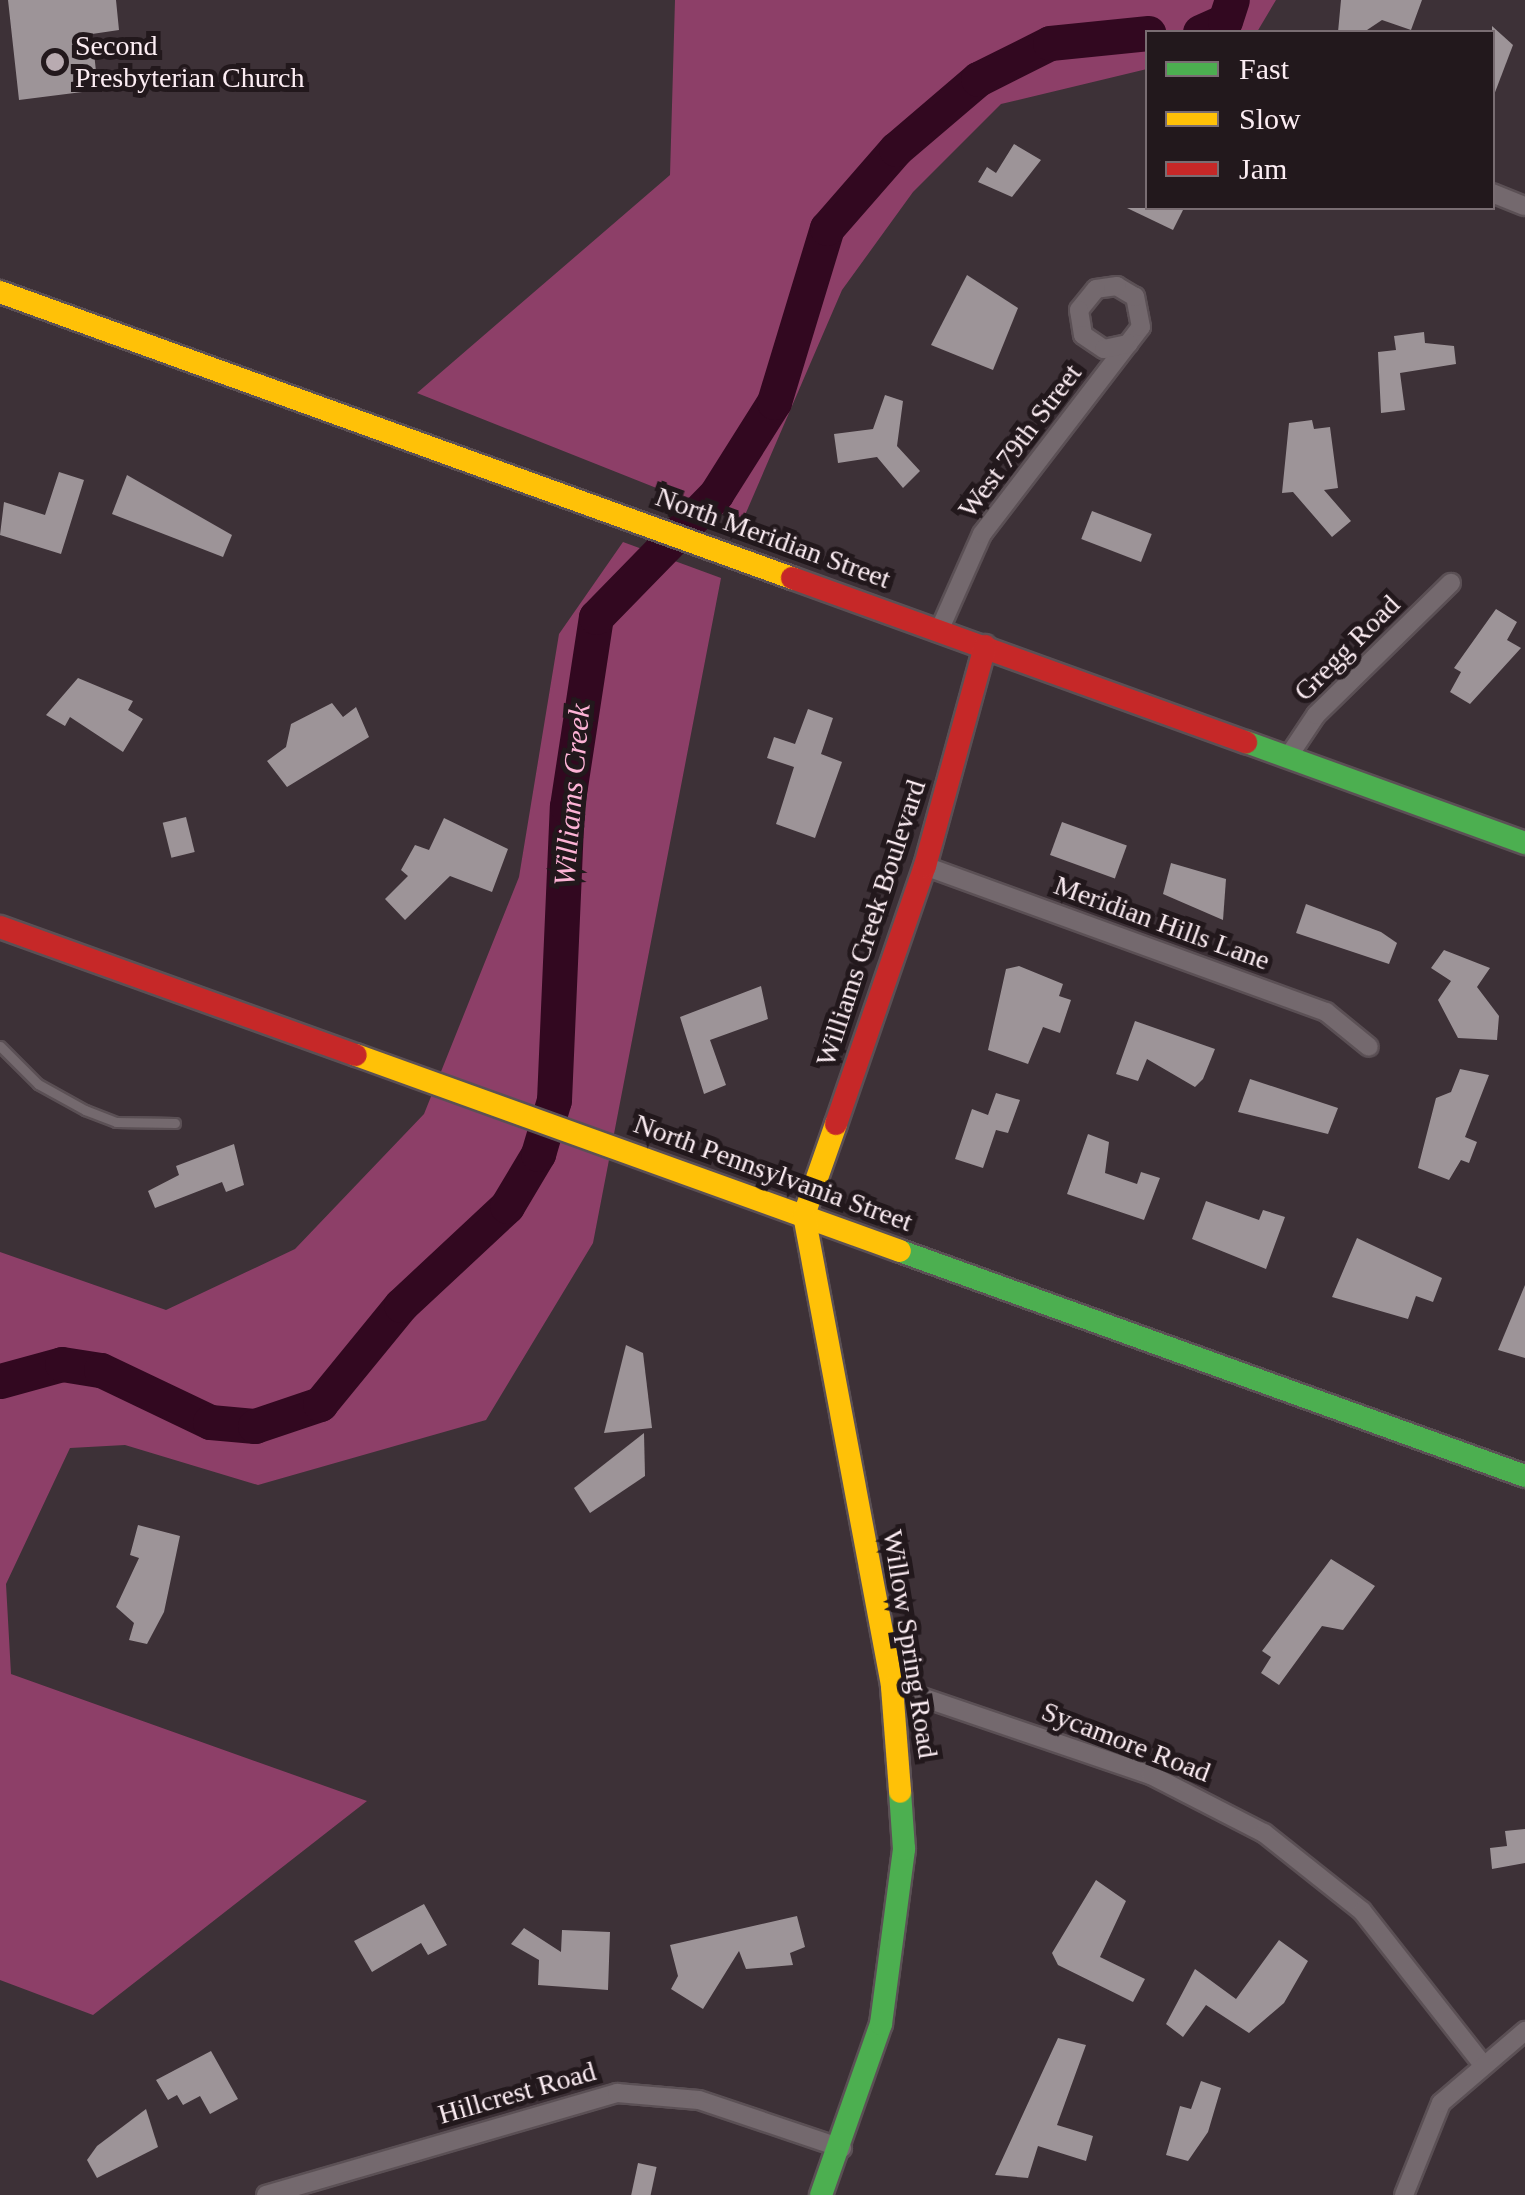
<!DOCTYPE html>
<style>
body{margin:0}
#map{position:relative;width:1525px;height:2195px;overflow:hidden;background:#3d3137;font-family:Georgia,serif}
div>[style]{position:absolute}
.forest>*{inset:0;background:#8d3f68}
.river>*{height:35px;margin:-17.5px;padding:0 17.5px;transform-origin:17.5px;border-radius:17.5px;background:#320820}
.building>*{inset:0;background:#9d9498;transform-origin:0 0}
.roads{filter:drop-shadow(2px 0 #5b5055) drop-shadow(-2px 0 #5b5055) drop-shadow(0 2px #5b5055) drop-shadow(0 -2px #5b5055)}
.lane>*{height:9px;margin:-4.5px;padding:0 4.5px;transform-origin:4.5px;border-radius:4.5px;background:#74696e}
.street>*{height:18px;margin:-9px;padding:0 9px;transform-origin:9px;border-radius:9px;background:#74696e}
.fast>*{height:22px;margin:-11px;padding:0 11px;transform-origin:11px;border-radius:11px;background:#4caf50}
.slow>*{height:22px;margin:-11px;padding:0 11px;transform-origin:11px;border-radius:11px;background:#ffc107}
.jam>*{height:22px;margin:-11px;padding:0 11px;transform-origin:11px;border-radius:11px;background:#c62828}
.dots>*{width:28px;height:28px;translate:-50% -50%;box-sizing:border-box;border:5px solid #22181c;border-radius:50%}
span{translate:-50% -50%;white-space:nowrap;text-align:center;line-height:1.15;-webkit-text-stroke:10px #22181c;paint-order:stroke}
.poi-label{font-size:28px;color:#fcedf3}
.left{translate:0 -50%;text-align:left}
.street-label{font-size:28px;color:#fcedf3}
.water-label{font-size:30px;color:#fdb3d6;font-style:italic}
.legend{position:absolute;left:1145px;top:30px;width:350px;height:180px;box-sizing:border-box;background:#22181c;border:2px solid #796d72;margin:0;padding:12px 18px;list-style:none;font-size:30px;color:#fcedf3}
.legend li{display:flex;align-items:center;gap:20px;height:50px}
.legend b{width:50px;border:2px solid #796d72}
</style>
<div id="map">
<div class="forest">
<div style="clip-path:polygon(675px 0,1276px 0,1257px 32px,1148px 32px,1147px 69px,1001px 104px,913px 192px,842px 290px,742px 522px,417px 393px,670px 175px)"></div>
<div style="clip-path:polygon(623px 542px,721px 578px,593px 1243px,486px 1420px,258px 1485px,125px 1445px,70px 1448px,6px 1584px,11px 1674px,367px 1801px,93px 2015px,0 1980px,0 1252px,166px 1310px,295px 1249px,424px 1114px,519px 877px,559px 634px)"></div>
</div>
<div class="river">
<div style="left:1200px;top:32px;width:27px;rotate:-24deg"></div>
<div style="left:1225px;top:21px;width:22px;rotate:-72deg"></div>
<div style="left:0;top:1381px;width:64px;rotate:-15.3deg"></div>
<div style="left:62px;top:1364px;width:39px;rotate:9deg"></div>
<div style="left:101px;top:1370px;width:121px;rotate:25.5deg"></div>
<div style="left:210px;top:1422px;width:45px;rotate:5.1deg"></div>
<div style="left:255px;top:1426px;width:69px;rotate:-18.7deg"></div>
<div style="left:320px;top:1404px;width:128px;rotate:-50.7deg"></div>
<div style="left:401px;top:1305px;width:145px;rotate:-43deg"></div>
<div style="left:507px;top:1206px;width:61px;rotate:-59.2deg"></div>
<div style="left:538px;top:1154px;width:56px;rotate:-73.5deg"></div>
<div style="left:554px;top:1100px;width:294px;rotate:-87.5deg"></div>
<div style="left:567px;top:806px;width:191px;rotate:-81.3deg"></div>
<div style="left:596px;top:617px;width:172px;rotate:-45.7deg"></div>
<div style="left:716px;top:494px;width:109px;rotate:-57.8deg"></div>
<div style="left:774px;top:402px;width:182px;rotate:-73.1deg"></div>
<div style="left:827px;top:228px;width:105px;rotate:-48.9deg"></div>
<div style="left:896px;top:149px;width:108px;rotate:-40.5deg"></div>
<div style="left:978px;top:79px;width:80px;rotate:-26.6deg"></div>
<div style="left:1050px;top:43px;width:99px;rotate:-5.8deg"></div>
</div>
<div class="building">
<div style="clip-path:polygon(8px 0,116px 0,119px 30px,92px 34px,98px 90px,19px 100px)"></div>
<div style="clip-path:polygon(1341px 0,1422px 0,1411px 30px,1382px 20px,1364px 32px,1338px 32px)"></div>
<div style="clip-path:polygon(1492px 26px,1513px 45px,1494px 95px,1492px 94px)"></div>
<div style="clip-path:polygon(1014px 144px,1041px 160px,1012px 197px,978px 182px,987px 167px,996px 173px)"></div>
<div style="clip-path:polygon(1127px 208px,1184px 208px,1173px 230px)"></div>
<div style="clip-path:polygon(967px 275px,1018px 308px,993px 370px,931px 345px)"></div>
<div style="clip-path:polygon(1424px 332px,1425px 343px,1454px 346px,1456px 364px,1400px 373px,1405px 410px,1381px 413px,1378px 352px,1396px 350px,1394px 336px)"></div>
<div style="clip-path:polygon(885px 395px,903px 401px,897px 446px,920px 471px,903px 488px,877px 457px,838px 463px,834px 434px,873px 429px)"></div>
<div style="clip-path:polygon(1312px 420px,1314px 429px,1330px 427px,1338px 488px,1324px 490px,1351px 521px,1332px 537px,1293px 492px,1282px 493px,1289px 423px)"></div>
<div style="clip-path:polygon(59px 472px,84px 480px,61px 554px,0 535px,4px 502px,45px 515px)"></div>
<div style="clip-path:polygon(127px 475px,232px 535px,223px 557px,112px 514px)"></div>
<div style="left:1092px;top:511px;width:64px;height:30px;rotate:21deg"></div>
<div style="clip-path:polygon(1496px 609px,1517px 622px,1507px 640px,1521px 648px,1470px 704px,1450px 692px,1461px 672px,1454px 668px)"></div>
<div style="clip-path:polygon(78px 678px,133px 701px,128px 710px,143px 719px,123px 752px,70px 717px,65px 726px,46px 715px)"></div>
<div style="clip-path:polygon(332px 703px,343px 717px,356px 707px,369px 737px,287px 787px,267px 761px,286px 747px,291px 724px)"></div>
<div style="clip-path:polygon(808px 709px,833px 718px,821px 754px,842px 762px,815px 838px,776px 824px,794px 767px,767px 758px,774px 737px,795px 744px)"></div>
<div style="left:186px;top:817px;width:36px;height:24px;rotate:76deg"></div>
<div style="clip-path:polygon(444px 818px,508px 849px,492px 892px,450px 876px,405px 920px,385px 899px,408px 876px,401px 870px,415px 845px,429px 850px)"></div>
<div style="left:1062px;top:822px;width:69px;height:35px;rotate:20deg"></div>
<div style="clip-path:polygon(1171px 863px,1226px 879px,1223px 920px,1163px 894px)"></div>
<div style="clip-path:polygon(1306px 904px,1381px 932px,1397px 943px,1389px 964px,1296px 933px)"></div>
<div style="clip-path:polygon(1444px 950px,1490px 968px,1477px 987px,1499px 1016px,1497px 1040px,1458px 1038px,1438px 1000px,1451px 981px,1431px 968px)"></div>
<div style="clip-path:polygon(1019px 966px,1063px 984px,1059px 996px,1071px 1000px,1060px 1033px,1043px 1027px,1028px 1064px,988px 1050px,1006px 969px)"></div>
<div style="clip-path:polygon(761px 986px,768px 1019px,710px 1040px,726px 1085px,704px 1094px,680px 1017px)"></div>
<div style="clip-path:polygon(1135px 1021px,1215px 1049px,1203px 1079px,1195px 1087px,1147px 1059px,1138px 1081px,1116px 1074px)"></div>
<div style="clip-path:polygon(1460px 1069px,1489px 1075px,1465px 1137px,1477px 1142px,1469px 1163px,1461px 1160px,1449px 1180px,1418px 1168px,1436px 1098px,1451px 1092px)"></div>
<div style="clip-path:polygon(1250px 1079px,1338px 1108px,1328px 1134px,1238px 1112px)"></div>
<div style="clip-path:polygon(996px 1093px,1020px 1100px,1008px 1133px,996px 1130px,983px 1168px,955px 1159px,972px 1109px,988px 1115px)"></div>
<div style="clip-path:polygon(1088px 1134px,1109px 1142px,1105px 1173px,1137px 1184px,1141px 1172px,1160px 1178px,1144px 1220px,1067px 1194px)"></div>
<div style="clip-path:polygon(234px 1144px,244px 1185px,226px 1192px,222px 1182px,155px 1208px,148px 1191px,179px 1175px,176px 1166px)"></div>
<div style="clip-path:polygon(1206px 1201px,1259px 1220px,1263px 1210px,1285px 1217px,1266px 1269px,1192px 1239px)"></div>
<div style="clip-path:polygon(1357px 1238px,1442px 1278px,1433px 1302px,1416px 1296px,1408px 1319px,1332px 1297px)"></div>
<div style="clip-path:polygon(1525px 1285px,1525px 1358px,1498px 1350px)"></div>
<div style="clip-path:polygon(626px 1345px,643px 1353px,652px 1428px,604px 1433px)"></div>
<div style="clip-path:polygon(644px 1433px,645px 1476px,590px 1513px,574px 1488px)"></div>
<div style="clip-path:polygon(138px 1525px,180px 1536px,164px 1612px,147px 1644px,129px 1640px,134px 1623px,116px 1607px,139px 1558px,130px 1555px)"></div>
<div style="clip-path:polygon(1331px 1559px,1375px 1586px,1343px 1630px,1322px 1626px,1279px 1685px,1261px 1673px,1271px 1657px,1262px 1651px)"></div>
<div style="clip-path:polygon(1525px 1829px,1525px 1863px,1492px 1869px,1490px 1848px,1507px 1846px,1505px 1831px)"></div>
<div style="clip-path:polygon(1096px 1880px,1126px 1901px,1100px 1957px,1145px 1979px,1133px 2002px,1058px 1965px,1052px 1953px)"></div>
<div style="clip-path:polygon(424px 1904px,447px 1945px,428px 1955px,421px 1943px,372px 1972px,354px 1941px)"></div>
<div style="clip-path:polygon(797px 1916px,805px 1947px,790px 1953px,793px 1965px,746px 1969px,739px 1951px,703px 2009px,671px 1989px,678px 1976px,670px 1945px)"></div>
<div style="clip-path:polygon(524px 1928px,561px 1952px,562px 1930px,610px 1932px,608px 1990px,538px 1985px,539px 1960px,511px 1944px)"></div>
<div style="clip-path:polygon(1279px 1940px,1308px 1961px,1284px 2003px,1249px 2033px,1206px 2005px,1183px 2037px,1166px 2024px,1195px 1969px,1236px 1999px)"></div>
<div style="clip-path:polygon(1058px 2038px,1086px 2045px,1057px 2125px,1093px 2136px,1086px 2161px,1038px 2146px,1028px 2178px,995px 2175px)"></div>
<div style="clip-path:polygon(211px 2051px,238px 2099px,210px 2114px,200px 2096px,183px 2105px,177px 2095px,168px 2100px,156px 2080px)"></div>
<div style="clip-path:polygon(1201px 2081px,1221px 2088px,1208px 2132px,1188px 2161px,1166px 2155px,1180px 2106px,1191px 2109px)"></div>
<div style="clip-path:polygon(146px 2109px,158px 2147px,97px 2178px,87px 2160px,97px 2146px)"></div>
<div style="left:638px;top:2163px;width:19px;height:33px;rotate:12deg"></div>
</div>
<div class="roads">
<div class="lane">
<div style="left:0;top:1046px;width:54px;rotate:45deg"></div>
<div style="left:38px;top:1084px;width:54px;rotate:29deg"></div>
<div style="left:85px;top:1110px;width:33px;rotate:21deg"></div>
<div style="left:116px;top:1122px;width:59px;rotate:1deg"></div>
</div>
<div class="street">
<div style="left:1492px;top:193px;width:35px;rotate:22deg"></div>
<div style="left:939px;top:631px;width:106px;rotate:-66.1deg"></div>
<div style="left:982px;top:534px;width:261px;rotate:-52.5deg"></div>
<div style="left:1141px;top:327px;width:31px;rotate:-101deg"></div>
<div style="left:1135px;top:297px;width:21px;rotate:-149deg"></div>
<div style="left:1117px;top:286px;width:21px;rotate:172deg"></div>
<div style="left:1096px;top:289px;width:27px;rotate:129deg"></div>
<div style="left:1079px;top:310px;width:25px;rotate:81deg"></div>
<div style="left:1083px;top:335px;width:25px;rotate:34deg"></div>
<div style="left:1104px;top:349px;width:25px;rotate:-12deg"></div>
<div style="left:1288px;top:757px;width:50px;rotate:-56.3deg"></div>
<div style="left:1316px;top:715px;width:189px;rotate:-44.4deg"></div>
<div style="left:925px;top:866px;width:427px;rotate:20deg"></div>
<div style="left:1326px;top:1012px;width:55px;rotate:39.1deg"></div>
<div style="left:892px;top:1687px;width:274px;rotate:18.8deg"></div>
<div style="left:1151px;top:1775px;width:127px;rotate:27.2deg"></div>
<div style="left:1264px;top:1833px;width:125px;rotate:38.5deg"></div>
<div style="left:1362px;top:1911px;width:191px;rotate:51.8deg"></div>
<div style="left:266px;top:2195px;width:366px;rotate:-16.2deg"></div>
<div style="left:617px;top:2093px;width:82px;rotate:4.9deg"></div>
<div style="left:699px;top:2100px;width:151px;rotate:18.6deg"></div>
<div style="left:1404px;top:2195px;width:99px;rotate:-68.1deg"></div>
<div style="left:1441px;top:2103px;width:111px;rotate:-40.6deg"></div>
</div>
<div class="fast">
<div style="left:1246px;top:742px;width:297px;rotate:19.9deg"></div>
<div style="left:900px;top:1251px;width:664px;rotate:19.8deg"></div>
<div style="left:821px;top:2195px;width:181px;rotate:-70.7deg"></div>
<div style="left:881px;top:2024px;width:177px;rotate:-82.5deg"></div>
<div style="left:904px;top:1849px;width:57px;rotate:-94deg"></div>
</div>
<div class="slow">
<div style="left:0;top:292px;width:842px;rotate:19.86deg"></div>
<div style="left:356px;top:1055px;width:578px;rotate:19.81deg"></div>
<div style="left:836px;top:1124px;width:96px;rotate:109.4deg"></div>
<div style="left:804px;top:1215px;width:480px;rotate:79.4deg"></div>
<div style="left:892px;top:1687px;width:105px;rotate:85.6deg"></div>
</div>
<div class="jam">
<div style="left:792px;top:578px;width:483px;rotate:19.9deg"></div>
<div style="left:0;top:927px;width:378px;rotate:19.8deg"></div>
<div style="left:836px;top:1124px;width:273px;rotate:-71deg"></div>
<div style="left:925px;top:866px;width:228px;rotate:-74.7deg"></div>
</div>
</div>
<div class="dots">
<div style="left:55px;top:62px;background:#b9abb1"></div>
</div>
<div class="poi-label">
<span class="left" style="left:75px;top:62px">Second<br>Presbyterian Church</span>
</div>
<div class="street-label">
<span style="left:1020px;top:441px;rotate:-53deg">West 79th Street</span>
<span style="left:773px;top:538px;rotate:20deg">North Meridian Street</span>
<span style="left:1347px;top:648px;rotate:-45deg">Gregg Road</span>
<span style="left:871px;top:923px;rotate:-72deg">Williams Creek Boulevard</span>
<span style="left:1162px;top:923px;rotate:20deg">Meridian Hills Lane</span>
<span style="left:773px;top:1173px;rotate:20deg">North Pennsylvania Street</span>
<span style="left:910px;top:1644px;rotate:81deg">Willow Spring Road</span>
<span style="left:1126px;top:1742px;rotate:21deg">Sycamore Road</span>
<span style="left:517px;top:2093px;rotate:-16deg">Hillcrest Road</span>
</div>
<div class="water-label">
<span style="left:572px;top:795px;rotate:-85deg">Williams Creek</span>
</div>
<ul class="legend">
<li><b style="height:12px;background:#4caf50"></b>Fast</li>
<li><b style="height:12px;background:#ffc107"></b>Slow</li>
<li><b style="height:12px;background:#c62828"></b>Jam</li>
</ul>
</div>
